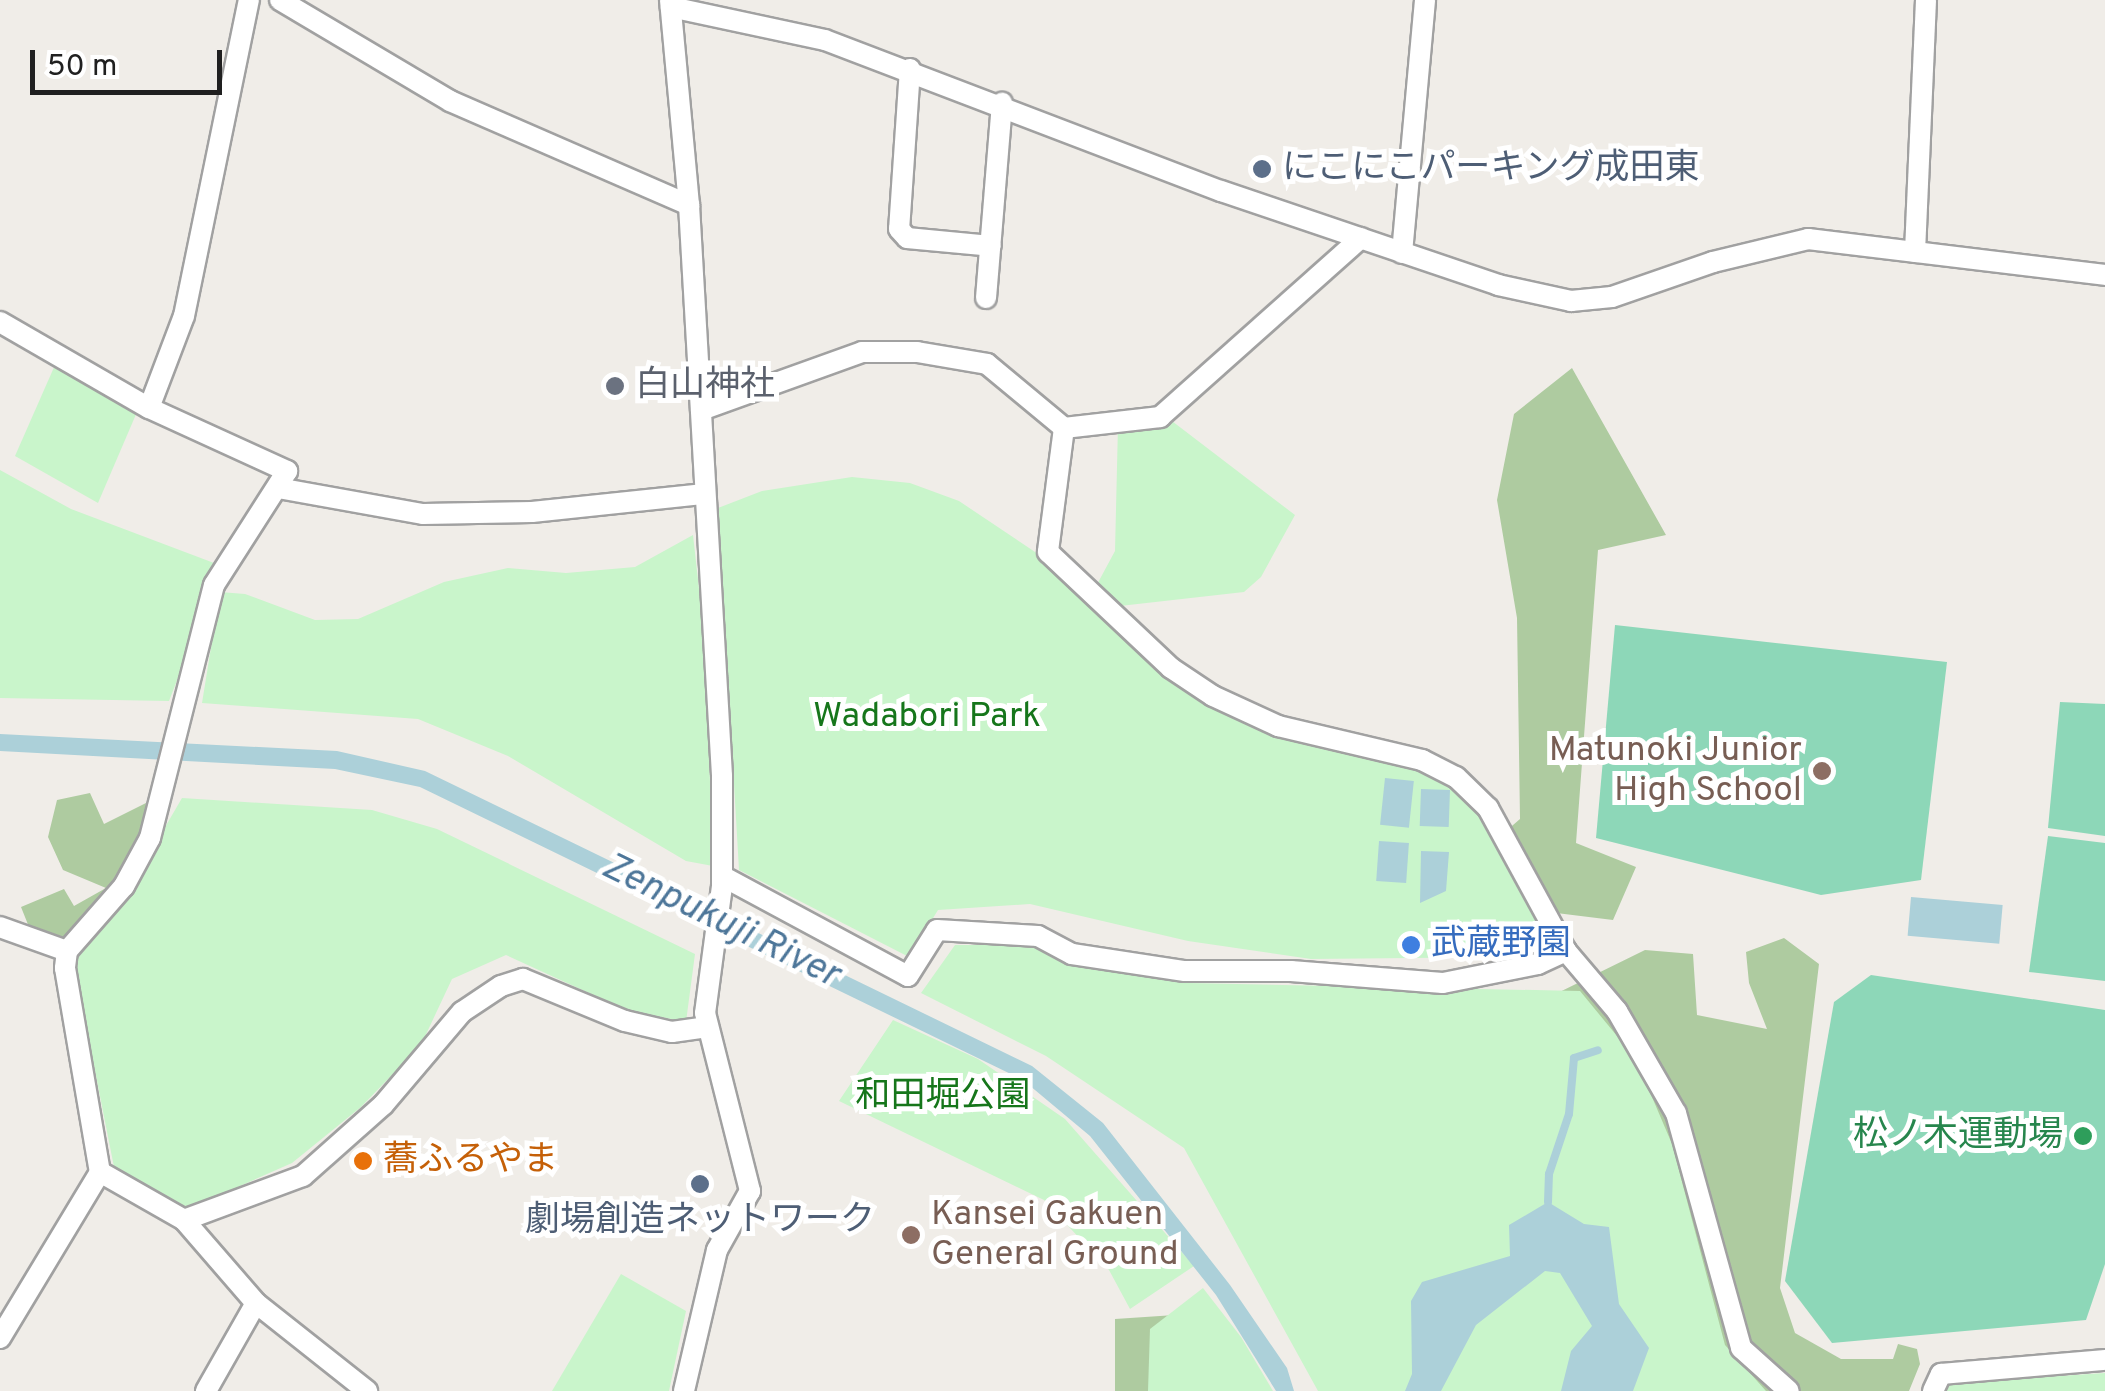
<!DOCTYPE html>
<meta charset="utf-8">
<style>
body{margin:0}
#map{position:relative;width:2105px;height:1391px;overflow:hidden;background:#f0ede8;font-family:Overpass,"Noto Sans JP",sans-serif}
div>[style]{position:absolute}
.forest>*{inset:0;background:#aecba0}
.park>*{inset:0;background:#c9f5cb}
.pitch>*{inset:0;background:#8dd7b8}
.water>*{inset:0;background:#acd0d9;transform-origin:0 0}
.stream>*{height:8px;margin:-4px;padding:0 4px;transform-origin:4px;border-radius:4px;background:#acd0d9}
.roads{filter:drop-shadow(2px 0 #a1a1a1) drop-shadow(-2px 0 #a1a1a1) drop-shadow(0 2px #a1a1a1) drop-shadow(0 -2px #a1a1a1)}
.minor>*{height:20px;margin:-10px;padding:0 10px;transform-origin:10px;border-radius:10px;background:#fff}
.dots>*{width:28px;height:28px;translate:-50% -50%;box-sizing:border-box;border:5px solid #fff;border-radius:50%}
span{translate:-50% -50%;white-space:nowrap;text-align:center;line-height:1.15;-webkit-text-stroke:10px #fff;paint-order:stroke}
.service-label{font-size:35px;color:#4e5e75}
.left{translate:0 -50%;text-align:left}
.worship-label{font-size:35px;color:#5b616d}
.park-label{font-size:35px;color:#16761b}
.education-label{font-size:35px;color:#785e54}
.right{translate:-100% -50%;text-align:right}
.shop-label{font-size:35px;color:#366cbe}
.leisure-label{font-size:35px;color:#27864d}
.food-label{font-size:35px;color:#c56008}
.water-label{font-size:38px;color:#4d7699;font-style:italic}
.scale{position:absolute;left:30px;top:50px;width:192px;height:45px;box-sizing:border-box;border:5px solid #202020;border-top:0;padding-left:12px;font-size:30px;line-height:35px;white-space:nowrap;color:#202020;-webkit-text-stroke:8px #fff;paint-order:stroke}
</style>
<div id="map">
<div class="forest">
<div style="clip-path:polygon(1572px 368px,1666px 535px,1598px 550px,1576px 843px,1636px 867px,1613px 920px,1493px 905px,1484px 850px,1520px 819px,1517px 618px,1497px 500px,1514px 414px)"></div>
<div style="clip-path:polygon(90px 793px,104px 824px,146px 803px,144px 836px,75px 934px,56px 939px,31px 932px,21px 907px,64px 889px,74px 906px,106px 888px,63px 870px,48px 837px,57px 800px)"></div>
<div style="clip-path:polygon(1784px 938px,1819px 964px,1780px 1288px,1795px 1333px,1841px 1359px,1893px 1359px,1898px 1344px,1917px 1349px,1920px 1364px,1909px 1391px,1644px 1391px,1521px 1011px,1645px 950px,1693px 954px,1697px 1015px,1767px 1029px,1749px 983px,1746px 952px)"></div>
<div style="clip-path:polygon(1205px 1313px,1230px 1391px,1115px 1391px,1115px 1319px)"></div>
</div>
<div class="park">
<div style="clip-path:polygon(55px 365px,137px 412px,98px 503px,15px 456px)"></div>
<div style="clip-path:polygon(1168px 418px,1295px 515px,1261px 577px,1244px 592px,1111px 607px,1094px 590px,1115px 551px,1118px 425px)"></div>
<div style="clip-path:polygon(0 470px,71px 509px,214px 563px,197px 629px,169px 701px,0 698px)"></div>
<div style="clip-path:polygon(852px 477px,910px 483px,959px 501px,1056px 566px,1169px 680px,1214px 706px,1426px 770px,1471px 797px,1548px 945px,1510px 957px,1311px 959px,1188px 941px,1030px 904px,938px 910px,909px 957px,739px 870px,718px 508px,762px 491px)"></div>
<div style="clip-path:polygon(693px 535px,705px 642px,713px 866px,686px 861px,508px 756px,418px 719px,202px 703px,220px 592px,245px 594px,315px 620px,358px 619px,444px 582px,508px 568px,566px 573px,635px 567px)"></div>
<div style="clip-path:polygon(182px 798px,372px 810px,437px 829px,695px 954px,686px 1022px,626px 1010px,506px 955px,452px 979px,421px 1045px,361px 1107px,292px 1163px,188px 1209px,114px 1167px,73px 960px,92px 926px,129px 889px)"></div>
<div style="clip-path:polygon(955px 945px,1033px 945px,1066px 962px,1188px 983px,1580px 991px,1631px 1053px,1652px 1097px,1672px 1144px,1725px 1345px,1766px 1391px,1318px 1391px,1184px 1148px,1046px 1056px,921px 993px)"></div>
<div style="clip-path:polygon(893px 1020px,978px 1059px,1065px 1119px,1194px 1266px,1130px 1309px,1109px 1270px,1044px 1200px,839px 1101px)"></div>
<div style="clip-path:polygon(621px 1274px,686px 1311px,669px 1391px,552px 1391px)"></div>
<div style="clip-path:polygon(1203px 1288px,1241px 1337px,1273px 1391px,1148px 1391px,1150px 1329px)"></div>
<div style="clip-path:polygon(2105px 1373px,2105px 1391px,1945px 1391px,1950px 1383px)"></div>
</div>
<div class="pitch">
<div style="clip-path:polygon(1615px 625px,1947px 662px,1921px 880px,1821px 895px,1596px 838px)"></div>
<div style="clip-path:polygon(2060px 702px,2105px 704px,2105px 836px,2048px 828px)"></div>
<div style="clip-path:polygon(2048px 836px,2105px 843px,2105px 981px,2029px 972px)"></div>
<div style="clip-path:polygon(1871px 975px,2105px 1010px,2105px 1264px,2086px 1320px,1832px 1343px,1785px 1281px,1834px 1002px)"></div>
</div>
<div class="water">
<div style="clip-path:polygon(0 734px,337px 751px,425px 771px,1032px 1066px,1103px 1123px,1230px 1285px,1287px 1368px,1294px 1391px,1276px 1391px,1216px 1295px,1090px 1136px,1023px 1080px,420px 787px,335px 769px,0 751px)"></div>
<div style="left:1385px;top:778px;width:29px;height:47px;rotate:6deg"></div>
<div style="left:1421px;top:789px;width:29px;height:37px;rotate:2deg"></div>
<div style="left:1379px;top:841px;width:30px;height:40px;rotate:4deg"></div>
<div style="clip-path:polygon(1421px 851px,1449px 852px,1446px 891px,1420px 903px)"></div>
<div style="left:1911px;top:897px;width:92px;height:39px;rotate:5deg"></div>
<div style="clip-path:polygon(1548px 1202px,1584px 1224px,1609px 1227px,1619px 1304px,1649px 1348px,1633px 1391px,1561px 1391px,1571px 1351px,1592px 1326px,1560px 1273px,1545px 1271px,1476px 1325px,1441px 1391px,1405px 1391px,1412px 1374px,1411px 1301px,1422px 1282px,1510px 1256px,1509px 1225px)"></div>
</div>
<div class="stream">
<div style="left:1548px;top:1202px;width:28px;rotate:-88deg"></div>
<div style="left:1549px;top:1174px;width:63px;rotate:-71.6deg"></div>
<div style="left:1569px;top:1114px;width:56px;rotate:-84.9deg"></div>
<div style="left:1574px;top:1058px;width:25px;rotate:-18deg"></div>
</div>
<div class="roads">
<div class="minor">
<div style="left:280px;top:0;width:198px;rotate:30.7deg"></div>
<div style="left:450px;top:101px;width:261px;rotate:23.5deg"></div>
<div style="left:670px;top:0;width:206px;rotate:84.7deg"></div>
<div style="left:689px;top:205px;width:572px;rotate:86.69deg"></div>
<div style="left:722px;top:776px;width:110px;rotate:90deg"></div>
<div style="left:722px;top:886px;width:128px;rotate:97.6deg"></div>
<div style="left:705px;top:1013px;width:184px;rotate:75.8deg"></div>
<div style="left:750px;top:1191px;width:68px;rotate:119.2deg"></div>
<div style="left:717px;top:1250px;width:145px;rotate:103.2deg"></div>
<div style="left:671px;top:7px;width:157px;rotate:12.1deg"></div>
<div style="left:825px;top:40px;width:424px;rotate:20.9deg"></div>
<div style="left:1221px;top:191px;width:293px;rotate:18.7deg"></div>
<div style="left:1498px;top:285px;width:75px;rotate:12.4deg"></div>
<div style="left:1571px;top:301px;width:41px;rotate:-5.6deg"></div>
<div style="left:1612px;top:297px;width:107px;rotate:-19.1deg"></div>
<div style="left:1713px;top:262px;width:98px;rotate:-13.6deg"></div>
<div style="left:1808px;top:239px;width:299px;rotate:6.9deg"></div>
<div style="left:910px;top:69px;width:160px;rotate:93.9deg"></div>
<div style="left:899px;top:229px;width:12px;rotate:48deg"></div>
<div style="left:907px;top:238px;width:84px;rotate:5.4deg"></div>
<div style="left:1915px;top:252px;width:252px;rotate:-87.5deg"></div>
<div style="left:1402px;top:253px;width:254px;rotate:-84.8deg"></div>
<div style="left:986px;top:298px;width:196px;rotate:-85.3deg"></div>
<div style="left:0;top:322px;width:172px;rotate:30deg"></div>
<div style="left:149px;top:408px;width:152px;rotate:24.5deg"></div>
<div style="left:287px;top:471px;width:135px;rotate:122.6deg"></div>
<div style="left:214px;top:585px;width:261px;rotate:104.2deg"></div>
<div style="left:150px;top:838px;width:55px;rotate:118.4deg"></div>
<div style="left:124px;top:886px;width:86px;rotate:131.2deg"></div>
<div style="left:67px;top:951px;width:17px;rotate:97deg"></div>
<div style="left:65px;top:968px;width:207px;rotate:80.3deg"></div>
<div style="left:100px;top:1172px;width:97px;rotate:29.7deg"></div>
<div style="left:184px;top:1220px;width:110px;rotate:49.1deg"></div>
<div style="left:256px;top:1303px;width:142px;rotate:38.4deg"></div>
<div style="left:149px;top:408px;width:98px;rotate:-69.2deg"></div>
<div style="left:184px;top:316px;width:323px;rotate:-78.4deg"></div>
<div style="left:701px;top:410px;width:171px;rotate:-19.8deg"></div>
<div style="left:862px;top:352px;width:55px"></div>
<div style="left:917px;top:352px;width:71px;rotate:9.7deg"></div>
<div style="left:987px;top:364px;width:100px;rotate:39.7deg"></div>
<div style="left:1064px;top:428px;width:97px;rotate:-6.5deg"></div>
<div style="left:1160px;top:417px;width:269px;rotate:-41.7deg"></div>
<div style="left:1064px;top:428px;width:125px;rotate:97.4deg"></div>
<div style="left:1048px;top:552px;width:169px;rotate:43.3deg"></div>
<div style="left:1171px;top:668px;width:50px;rotate:33.7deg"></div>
<div style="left:1213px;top:696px;width:72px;rotate:24.8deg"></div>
<div style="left:1278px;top:726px;width:148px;rotate:13.3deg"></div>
<div style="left:1422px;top:760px;width:38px;rotate:27deg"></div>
<div style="left:1456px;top:777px;width:45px;rotate:44.1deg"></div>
<div style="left:1488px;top:808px;width:163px;rotate:61.4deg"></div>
<div style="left:1566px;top:951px;width:79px;rotate:49.6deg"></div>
<div style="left:1617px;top:1011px;width:118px;rotate:60deg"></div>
<div style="left:1676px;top:1113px;width:244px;rotate:74.5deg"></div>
<div style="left:1741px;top:1348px;width:64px;rotate:41.9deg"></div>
<div style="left:278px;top:488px;width:147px;rotate:10.2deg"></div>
<div style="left:423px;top:514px;width:109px;rotate:-1.1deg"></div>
<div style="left:532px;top:512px;width:171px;rotate:-6deg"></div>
<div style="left:722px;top:876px;width:211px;rotate:28.3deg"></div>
<div style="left:908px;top:976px;width:54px;rotate:-57.8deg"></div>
<div style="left:937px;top:930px;width:101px;rotate:3.4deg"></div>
<div style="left:1038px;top:936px;width:38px;rotate:28deg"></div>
<div style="left:1072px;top:954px;width:114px;rotate:8.6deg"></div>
<div style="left:1185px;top:971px;width:106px"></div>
<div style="left:1291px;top:971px;width:152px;rotate:4.5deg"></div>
<div style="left:1443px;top:983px;width:97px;rotate:-11.3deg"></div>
<div style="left:1538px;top:964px;width:31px;rotate:-25deg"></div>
<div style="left:0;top:927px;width:71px;rotate:19.7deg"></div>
<div style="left:184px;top:1220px;width:127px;rotate:-20.3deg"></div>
<div style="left:303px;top:1176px;width:107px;rotate:-41.6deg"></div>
<div style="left:383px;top:1105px;width:122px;rotate:-49.7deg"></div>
<div style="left:462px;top:1012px;width:47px;rotate:-33.7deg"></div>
<div style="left:501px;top:986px;width:23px;rotate:-18deg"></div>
<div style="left:523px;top:979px;width:110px;rotate:22.4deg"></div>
<div style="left:625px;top:1021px;width:48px;rotate:13.2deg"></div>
<div style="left:672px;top:1032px;width:34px;rotate:-8deg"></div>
<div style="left:0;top:1338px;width:194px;rotate:-58.9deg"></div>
<div style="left:206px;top:1391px;width:101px;rotate:-60.4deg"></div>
<div style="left:1933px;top:1391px;width:19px;rotate:-65deg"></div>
<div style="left:1941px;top:1374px;width:165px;rotate:-4.9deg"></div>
</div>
</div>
<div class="dots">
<div style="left:1262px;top:169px;background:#5c6f8a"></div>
<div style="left:615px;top:386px;background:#6b7280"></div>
<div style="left:1822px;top:771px;background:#8d6e63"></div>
<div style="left:1411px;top:945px;background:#3f7fe0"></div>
<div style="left:2083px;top:1136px;background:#2e9e5b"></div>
<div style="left:363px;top:1161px;background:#e8710a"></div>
<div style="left:700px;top:1184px;background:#5c6f8a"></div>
<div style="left:911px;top:1235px;background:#8d6e63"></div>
</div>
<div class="service-label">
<span class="left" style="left:1282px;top:169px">にこにこパーキング成田東</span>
<span style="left:700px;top:1221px">劇場創造ネットワーク</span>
</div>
<div class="worship-label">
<span class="left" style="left:635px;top:386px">白山神社</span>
</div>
<div class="park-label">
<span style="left:927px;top:717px">Wadabori Park</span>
<span style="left:943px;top:1097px">和田堀公園</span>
</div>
<div class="education-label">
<span class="right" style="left:1802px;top:771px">Matunoki Junior<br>High School</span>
<span class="left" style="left:931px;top:1235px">Kansei Gakuen<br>General Ground</span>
</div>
<div class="shop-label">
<span class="left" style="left:1431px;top:945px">武蔵野園</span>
</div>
<div class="leisure-label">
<span class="right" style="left:2063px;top:1136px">松ノ木運動場</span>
</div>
<div class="food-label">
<span class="left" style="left:383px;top:1161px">蕎ふるやま</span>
</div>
<div class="water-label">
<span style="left:720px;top:922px;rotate:26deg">Zenpukuji River</span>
</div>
<div class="scale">50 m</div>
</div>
